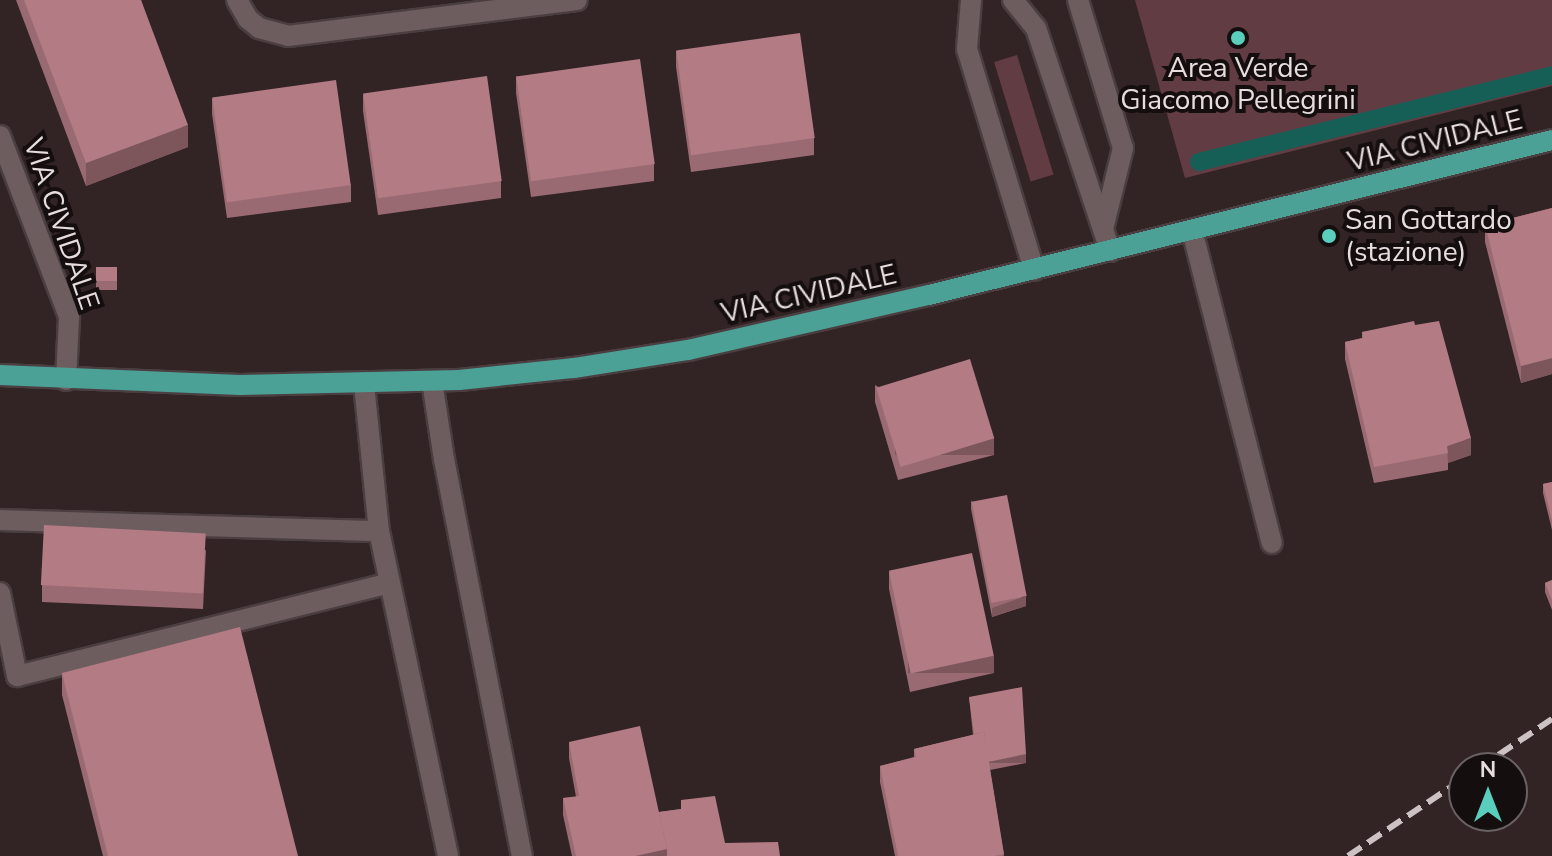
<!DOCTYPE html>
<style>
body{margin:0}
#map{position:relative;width:1552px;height:856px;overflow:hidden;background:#322325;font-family:"Nunito Sans",sans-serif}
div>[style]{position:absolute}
.green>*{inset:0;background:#613d43;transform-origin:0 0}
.stream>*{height:18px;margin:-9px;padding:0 9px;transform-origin:9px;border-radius:9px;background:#165f56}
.roads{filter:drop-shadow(2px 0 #4a3e40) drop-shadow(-2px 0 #4a3e40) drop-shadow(0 2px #4a3e40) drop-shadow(0 -2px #4a3e40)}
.minor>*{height:20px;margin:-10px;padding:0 10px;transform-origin:10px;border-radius:10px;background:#6e5d5f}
.major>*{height:20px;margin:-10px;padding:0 10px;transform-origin:10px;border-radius:10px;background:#4ca197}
.rail>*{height:6px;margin-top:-3px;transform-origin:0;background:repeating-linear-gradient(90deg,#cdc2c3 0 16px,transparent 0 24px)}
.wall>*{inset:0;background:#9a6a72;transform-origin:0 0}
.shaded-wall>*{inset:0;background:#7d565c;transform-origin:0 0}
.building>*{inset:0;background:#b37b84;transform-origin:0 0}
.dots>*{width:22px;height:22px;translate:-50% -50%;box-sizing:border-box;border:4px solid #150e0f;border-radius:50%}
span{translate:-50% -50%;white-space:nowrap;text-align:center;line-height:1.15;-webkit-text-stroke:8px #150e0f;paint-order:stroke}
.poi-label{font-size:28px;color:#e7ddde}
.left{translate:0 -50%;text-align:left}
.street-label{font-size:28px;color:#e7ddde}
.north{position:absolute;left:1448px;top:752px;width:80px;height:80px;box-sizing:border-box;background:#150e0f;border:2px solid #696162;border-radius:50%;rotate:0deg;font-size:22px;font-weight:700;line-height:32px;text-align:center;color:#e7ddde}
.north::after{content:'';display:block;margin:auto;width:28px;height:36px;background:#5acebd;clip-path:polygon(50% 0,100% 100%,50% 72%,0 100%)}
</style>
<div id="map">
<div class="green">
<div style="clip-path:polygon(1135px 0,1552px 0,1552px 86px,1185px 178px)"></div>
<div style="left:1017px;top:55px;width:125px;height:24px;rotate:73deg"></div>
</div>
<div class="stream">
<div style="left:1199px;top:162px;width:364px;rotate:-13.8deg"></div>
</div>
<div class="roads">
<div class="minor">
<div style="left:237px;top:0;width:22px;rotate:60deg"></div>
<div style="left:248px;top:19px;width:14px;rotate:39deg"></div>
<div style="left:259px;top:28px;width:30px;rotate:15deg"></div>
<div style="left:288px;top:36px;width:291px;rotate:-7.1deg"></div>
<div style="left:971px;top:0;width:49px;rotate:94.7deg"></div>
<div style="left:967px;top:49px;width:231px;rotate:73.1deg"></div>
<div style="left:1013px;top:0;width:36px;rotate:51deg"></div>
<div style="left:1036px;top:28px;width:235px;rotate:71.6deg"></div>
<div style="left:1078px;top:0;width:155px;rotate:73.1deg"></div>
<div style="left:1123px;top:148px;width:83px;rotate:103.9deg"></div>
<div style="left:0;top:136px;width:194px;rotate:69.1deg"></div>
<div style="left:69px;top:317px;width:63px;rotate:92.7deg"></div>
<div style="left:1192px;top:230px;width:323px;rotate:75.7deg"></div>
<div style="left:432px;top:381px;width:79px;rotate:81.3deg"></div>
<div style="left:444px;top:459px;width:405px;rotate:78.9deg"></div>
<div style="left:364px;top:384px;width:148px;rotate:84.2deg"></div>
<div style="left:379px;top:531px;width:332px;rotate:78deg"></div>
<div style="left:0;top:520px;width:379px;rotate:1.7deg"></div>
<div style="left:0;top:593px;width:85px;rotate:78.4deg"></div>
<div style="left:17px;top:676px;width:384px;rotate:-14deg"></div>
</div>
<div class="major">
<div style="left:0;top:375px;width:240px;rotate:2.4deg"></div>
<div style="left:240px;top:385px;width:219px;rotate:-1.3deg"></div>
<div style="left:459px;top:380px;width:116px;rotate:-6deg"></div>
<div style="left:574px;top:368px;width:115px;rotate:-9deg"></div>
<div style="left:688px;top:350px;width:247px;rotate:-12.9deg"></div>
<div style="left:929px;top:295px;width:642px;rotate:-13.97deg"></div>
</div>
</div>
<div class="rail">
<div style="left:1479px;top:768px;width:88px;rotate:-33.9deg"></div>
<div style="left:1348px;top:856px;width:140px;rotate:-33.9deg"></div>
</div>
<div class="wall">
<div style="clip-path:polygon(16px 0,141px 0,188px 147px,86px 186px)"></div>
<div style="clip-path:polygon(676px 51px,814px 138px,814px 155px,691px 172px,676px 67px)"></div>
<div style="clip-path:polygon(516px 76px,654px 164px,654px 181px,531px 197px,516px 93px)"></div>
<div style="clip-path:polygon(363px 94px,501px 181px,501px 198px,378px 215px,363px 111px)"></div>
<div style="clip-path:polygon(212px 98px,351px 185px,351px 202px,227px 218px,212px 114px)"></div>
<div style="clip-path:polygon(1552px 208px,1552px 374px,1521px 383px,1485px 242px,1485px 225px)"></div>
<div style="left:96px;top:267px;width:21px;height:23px"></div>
<div style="clip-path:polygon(1415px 325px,1471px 455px,1448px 463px,1448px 470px,1374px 483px,1345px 359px,1345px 342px,1362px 338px,1362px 332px)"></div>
<div style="clip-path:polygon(875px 385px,994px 455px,898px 480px,875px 402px)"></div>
<div style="clip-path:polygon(1552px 482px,1552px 530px,1543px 493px,1543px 484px)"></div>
<div style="clip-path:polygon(971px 500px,1026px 606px,992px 617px,971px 509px)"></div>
<div style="clip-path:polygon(206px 550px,203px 609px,42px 602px,42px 585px)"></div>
<div style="clip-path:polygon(889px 572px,994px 673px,910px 692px,889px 589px)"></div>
<div style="clip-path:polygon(1552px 580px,1552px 610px,1545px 592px,1545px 583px)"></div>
<div style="clip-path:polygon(62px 673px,298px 856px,103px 856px,62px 695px)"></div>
<div style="clip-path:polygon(969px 697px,1026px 763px,990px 770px,1004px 856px,895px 856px,880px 782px,880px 766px,914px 757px,914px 749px,973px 735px)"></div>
<div style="clip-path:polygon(569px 742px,659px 812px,681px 809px,681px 800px,725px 843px,780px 856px,572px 856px,563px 815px,563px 798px,576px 797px,569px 758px)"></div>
</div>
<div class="shaded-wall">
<div style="clip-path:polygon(188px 125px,188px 147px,86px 186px,86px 163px)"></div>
<div style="clip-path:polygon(1552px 358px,1552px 374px,1521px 383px,1521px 366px)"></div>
<div style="left:994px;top:438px;width:17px;height:99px;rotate:90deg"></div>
<div style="clip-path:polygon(1471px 438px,1471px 455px,1448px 463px,1447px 446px)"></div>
<div style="clip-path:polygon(1026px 596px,1026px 606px,992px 617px,992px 608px)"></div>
<div style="left:994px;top:656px;width:17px;height:86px;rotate:90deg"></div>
<div style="left:1026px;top:754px;width:9px;height:39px;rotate:90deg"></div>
<div style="clip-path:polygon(667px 849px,667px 856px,635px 856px)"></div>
</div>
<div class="building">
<div style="clip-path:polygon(24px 0,141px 0,188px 125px,86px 163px)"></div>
<div style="left:800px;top:33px;width:106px;height:125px;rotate:82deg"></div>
<div style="left:640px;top:59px;width:106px;height:125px;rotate:82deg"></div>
<div style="left:487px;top:76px;width:106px;height:125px;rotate:82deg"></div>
<div style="left:336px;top:80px;width:106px;height:125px;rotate:82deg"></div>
<div style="clip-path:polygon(1552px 208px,1552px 358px,1521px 366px,1485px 225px)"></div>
<div style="left:96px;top:267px;width:21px;height:14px"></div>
<div style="clip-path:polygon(1414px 321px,1415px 325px,1439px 321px,1471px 438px,1447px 446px,1448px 453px,1374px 467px,1345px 342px,1363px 338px,1362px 332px)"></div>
<div style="left:970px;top:359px;width:83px;height:98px;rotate:73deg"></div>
<div style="clip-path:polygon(1552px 482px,1552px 521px,1543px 484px)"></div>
<div style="left:1007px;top:495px;width:103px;height:36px;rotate:79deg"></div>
<div style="left:44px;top:525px;width:162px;height:60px;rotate:3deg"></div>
<div style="left:972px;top:553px;width:105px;height:85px;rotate:78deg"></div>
<div style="clip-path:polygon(1552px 580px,1552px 600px,1545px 583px)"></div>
<div style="clip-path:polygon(240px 627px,298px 856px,108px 856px,62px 673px)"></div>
<div style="clip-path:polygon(1022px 687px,1026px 754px,988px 762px,984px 732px,974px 734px,969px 697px)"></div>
<div style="clip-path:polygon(640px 726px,667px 849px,635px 856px,576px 856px,563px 798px,579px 796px,569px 742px)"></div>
<div style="clip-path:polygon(984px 732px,1004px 854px,994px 856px,898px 856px,880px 766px,916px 757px,914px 749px)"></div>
<div style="clip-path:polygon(715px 796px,725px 843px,778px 842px,780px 856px,667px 856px,667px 849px,659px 812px,681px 809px,681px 800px)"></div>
</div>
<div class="dots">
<div style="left:1238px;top:38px;background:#5acebd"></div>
<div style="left:1329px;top:236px;background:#5acebd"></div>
</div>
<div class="poi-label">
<span style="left:1238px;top:84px">Area Verde<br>Giacomo Pellegrini</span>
<span class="left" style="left:1345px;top:236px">San Gottardo<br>(stazione)</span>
</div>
<div class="street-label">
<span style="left:1435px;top:141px;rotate:-14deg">VIA CIVIDALE</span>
<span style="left:61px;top:224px;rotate:71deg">VIA CIVIDALE</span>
<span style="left:809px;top:294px;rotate:-13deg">VIA CIVIDALE</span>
</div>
<div class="north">N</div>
</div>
